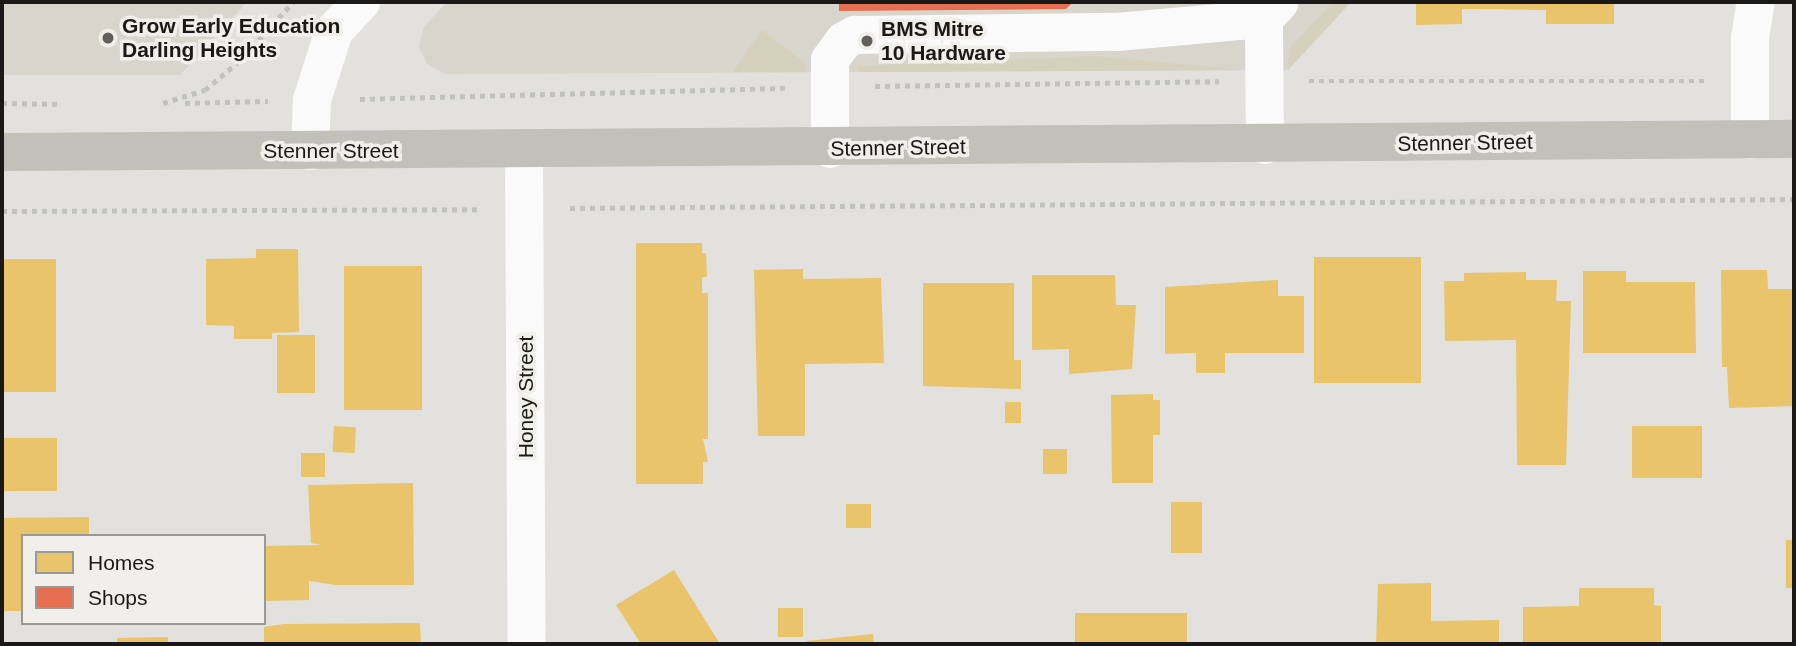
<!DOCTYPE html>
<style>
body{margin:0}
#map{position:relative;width:1796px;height:646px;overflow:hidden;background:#e2e1dd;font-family:Helvetica,sans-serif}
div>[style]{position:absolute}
.built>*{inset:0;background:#d7d5cc}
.green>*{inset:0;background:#d5d1bc}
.homes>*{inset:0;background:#e9c46a;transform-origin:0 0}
.shops>*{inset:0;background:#e76f51}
.path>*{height:4.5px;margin-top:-2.25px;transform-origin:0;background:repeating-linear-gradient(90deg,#c1c1c0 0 5px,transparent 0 10px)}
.minor>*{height:38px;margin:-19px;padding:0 19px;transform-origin:19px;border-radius:19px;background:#fbfafa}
.major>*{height:38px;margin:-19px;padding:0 19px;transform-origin:19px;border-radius:19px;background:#c1c0b9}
.dots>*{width:19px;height:19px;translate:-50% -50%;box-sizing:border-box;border:4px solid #f0efe9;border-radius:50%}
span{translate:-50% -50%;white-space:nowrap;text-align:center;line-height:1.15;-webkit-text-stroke:7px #f0efe9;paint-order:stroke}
.poi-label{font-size:21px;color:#1a1917;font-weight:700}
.left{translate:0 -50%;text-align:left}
.street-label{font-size:21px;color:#1a1917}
.frame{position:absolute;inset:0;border:4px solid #1a1917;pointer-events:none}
.legend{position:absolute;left:21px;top:534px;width:245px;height:91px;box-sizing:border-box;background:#f0efe9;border:2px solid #9a9995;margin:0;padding:9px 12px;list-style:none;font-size:21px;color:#1a1917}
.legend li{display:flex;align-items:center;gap:14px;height:35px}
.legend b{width:35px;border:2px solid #9a9995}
</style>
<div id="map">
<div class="built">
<div style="clip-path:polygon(2px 2px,247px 2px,180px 75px,2px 75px)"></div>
<div style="clip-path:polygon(447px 2px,1351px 2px,1288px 70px,446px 74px,427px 64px,419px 46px,424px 27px)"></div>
</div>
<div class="green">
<div style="clip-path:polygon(1333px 2px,1351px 2px,1288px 70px,1289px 49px)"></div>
<div style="clip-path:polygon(762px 30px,806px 64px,806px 72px,733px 72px)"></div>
<div style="clip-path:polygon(1094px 56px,1242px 70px,858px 72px,858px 66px)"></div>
</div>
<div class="homes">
<div style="clip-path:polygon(1416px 2px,1614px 2px,1614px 24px,1546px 24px,1546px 10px,1480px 9px,1462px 9px,1462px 24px,1416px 25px)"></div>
<div style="clip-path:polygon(636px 243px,702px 243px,702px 253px,706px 253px,707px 277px,702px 277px,702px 293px,708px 293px,708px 439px,703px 439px,708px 462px,703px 462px,703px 484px,636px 484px)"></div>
<div style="clip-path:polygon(256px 249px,298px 249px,299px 332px,272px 333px,272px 339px,234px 339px,234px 326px,206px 325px,206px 259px,256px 258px)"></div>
<div style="left:1421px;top:257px;width:126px;height:107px;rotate:90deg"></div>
<div style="left:56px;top:259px;width:133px;height:54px;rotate:90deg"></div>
<div style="left:344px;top:266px;width:78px;height:144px"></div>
<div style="clip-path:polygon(803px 269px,803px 279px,881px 278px,884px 363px,805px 364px,805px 436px,758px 436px,754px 270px)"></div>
<div style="clip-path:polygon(1721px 270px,1767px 270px,1768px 289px,1794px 289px,1794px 406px,1729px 408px,1727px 367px,1722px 367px)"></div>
<div style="clip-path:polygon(1583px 271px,1626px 271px,1626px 282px,1695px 282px,1696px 353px,1583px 353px)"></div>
<div style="clip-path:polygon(1526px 272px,1526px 280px,1557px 280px,1556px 301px,1571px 301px,1566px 465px,1517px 465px,1516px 340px,1445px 341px,1444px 281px,1464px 281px,1464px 273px)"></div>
<div style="clip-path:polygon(1032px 275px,1115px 275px,1116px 305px,1136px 305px,1132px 369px,1069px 374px,1069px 349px,1032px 350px)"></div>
<div style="clip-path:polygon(1278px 280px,1278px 296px,1304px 296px,1304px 353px,1225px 353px,1225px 373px,1196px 373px,1196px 353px,1165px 354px,1165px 287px)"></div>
<div style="clip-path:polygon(923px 283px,1014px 283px,1014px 360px,1021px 360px,1021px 389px,923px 386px)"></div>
<div style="left:277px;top:335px;width:38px;height:58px"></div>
<div style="clip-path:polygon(1153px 394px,1153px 400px,1160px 400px,1160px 435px,1153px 435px,1153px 483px,1112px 483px,1111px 395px)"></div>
<div style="left:1005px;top:402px;width:16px;height:21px"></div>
<div style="left:334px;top:426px;width:22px;height:26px;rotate:3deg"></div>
<div style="left:1632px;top:426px;width:70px;height:52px"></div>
<div style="left:2px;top:438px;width:55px;height:53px"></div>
<div style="left:1067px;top:449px;width:25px;height:24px;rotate:90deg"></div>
<div style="left:301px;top:453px;width:24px;height:24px"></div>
<div style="clip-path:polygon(413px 483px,414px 585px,335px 585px,309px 581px,309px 600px,264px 601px,264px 546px,322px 545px,311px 543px,308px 485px)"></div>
<div style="left:1171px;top:502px;width:31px;height:51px"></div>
<div style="left:846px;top:504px;width:25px;height:24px"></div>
<div style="clip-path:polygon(89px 517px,89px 536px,23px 536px,23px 611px,2px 611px,2px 518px)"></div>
<div style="left:1786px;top:540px;width:8px;height:48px"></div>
<div style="clip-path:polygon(674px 570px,720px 644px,641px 644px,616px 605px)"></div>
<div style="clip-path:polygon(1431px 583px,1431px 621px,1499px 620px,1499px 644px,1376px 644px,1378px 584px)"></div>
<div style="clip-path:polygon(1579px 588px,1654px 588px,1654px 605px,1661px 606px,1661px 644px,1523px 644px,1523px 607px,1579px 606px)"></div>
<div style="left:778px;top:608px;width:25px;height:29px"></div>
<div style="left:1187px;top:613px;width:31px;height:112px;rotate:90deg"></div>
<div style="clip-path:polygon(420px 623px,421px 644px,264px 644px,264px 627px,284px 624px)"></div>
<div style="left:873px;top:634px;width:10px;height:67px;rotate:84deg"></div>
<div style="clip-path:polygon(168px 637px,168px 644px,117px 644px,117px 638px)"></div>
</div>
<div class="shops">
<div style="clip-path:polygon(839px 2px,1073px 2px,1066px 9px,839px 11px)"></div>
</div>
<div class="path">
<div style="left:1309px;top:81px;width:397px"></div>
<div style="left:875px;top:86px;width:344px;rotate:-0.8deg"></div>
<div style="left:360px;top:99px;width:425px;rotate:-1.5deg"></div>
<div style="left:2px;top:103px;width:59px;rotate:1deg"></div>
<div style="left:163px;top:103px;width:44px;rotate:-17.2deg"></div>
<div style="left:205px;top:90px;width:43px;rotate:-40.3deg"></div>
<div style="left:238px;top:62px;width:81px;rotate:-47.5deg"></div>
<div style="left:185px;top:103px;width:83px;rotate:-1.4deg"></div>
<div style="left:570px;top:208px;width:1224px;rotate:-0.42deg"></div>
<div style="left:2px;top:211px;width:478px;rotate:-0.2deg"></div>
</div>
<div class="minor">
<div style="left:1750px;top:140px;width:102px;rotate:-90deg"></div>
<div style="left:1750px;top:38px;width:36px;rotate:-81deg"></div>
<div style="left:1265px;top:145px;width:126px;rotate:-90.5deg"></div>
<div style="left:1264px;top:19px;width:23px;rotate:-47deg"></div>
<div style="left:830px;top:149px;width:89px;rotate:-90deg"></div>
<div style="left:830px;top:60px;width:24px;rotate:-54deg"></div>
<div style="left:844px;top:41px;width:13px;rotate:-29deg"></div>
<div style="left:855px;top:35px;width:262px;rotate:-0.7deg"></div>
<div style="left:1117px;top:32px;width:148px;rotate:-5.1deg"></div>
<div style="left:524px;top:150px;width:494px;rotate:89.7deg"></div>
<div style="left:310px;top:151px;width:51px;rotate:-87.8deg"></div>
<div style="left:312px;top:100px;width:72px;rotate:-72.3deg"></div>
<div style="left:334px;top:31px;width:40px;rotate:-47deg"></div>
</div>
<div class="major">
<div style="left:2px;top:152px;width:1792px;rotate:-0.42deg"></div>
</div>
<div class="dots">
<div style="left:108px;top:38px;background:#605f5c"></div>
<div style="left:867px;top:41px;background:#605f5c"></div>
</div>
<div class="poi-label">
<span class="left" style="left:122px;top:38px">Grow Early Education<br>Darling Heights</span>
<span class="left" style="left:881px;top:41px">BMS Mitre<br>10 Hardware</span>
</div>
<div class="street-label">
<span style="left:1465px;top:143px;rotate:-1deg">Stenner Street</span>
<span style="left:898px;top:148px;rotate:-1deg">Stenner Street</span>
<span style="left:331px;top:151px">Stenner Street</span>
<span style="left:526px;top:397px;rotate:-90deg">Honey Street</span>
</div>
<div class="frame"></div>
<ul class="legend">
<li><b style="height:19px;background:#e9c46a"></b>Homes</li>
<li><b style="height:19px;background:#e76f51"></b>Shops</li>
</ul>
</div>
